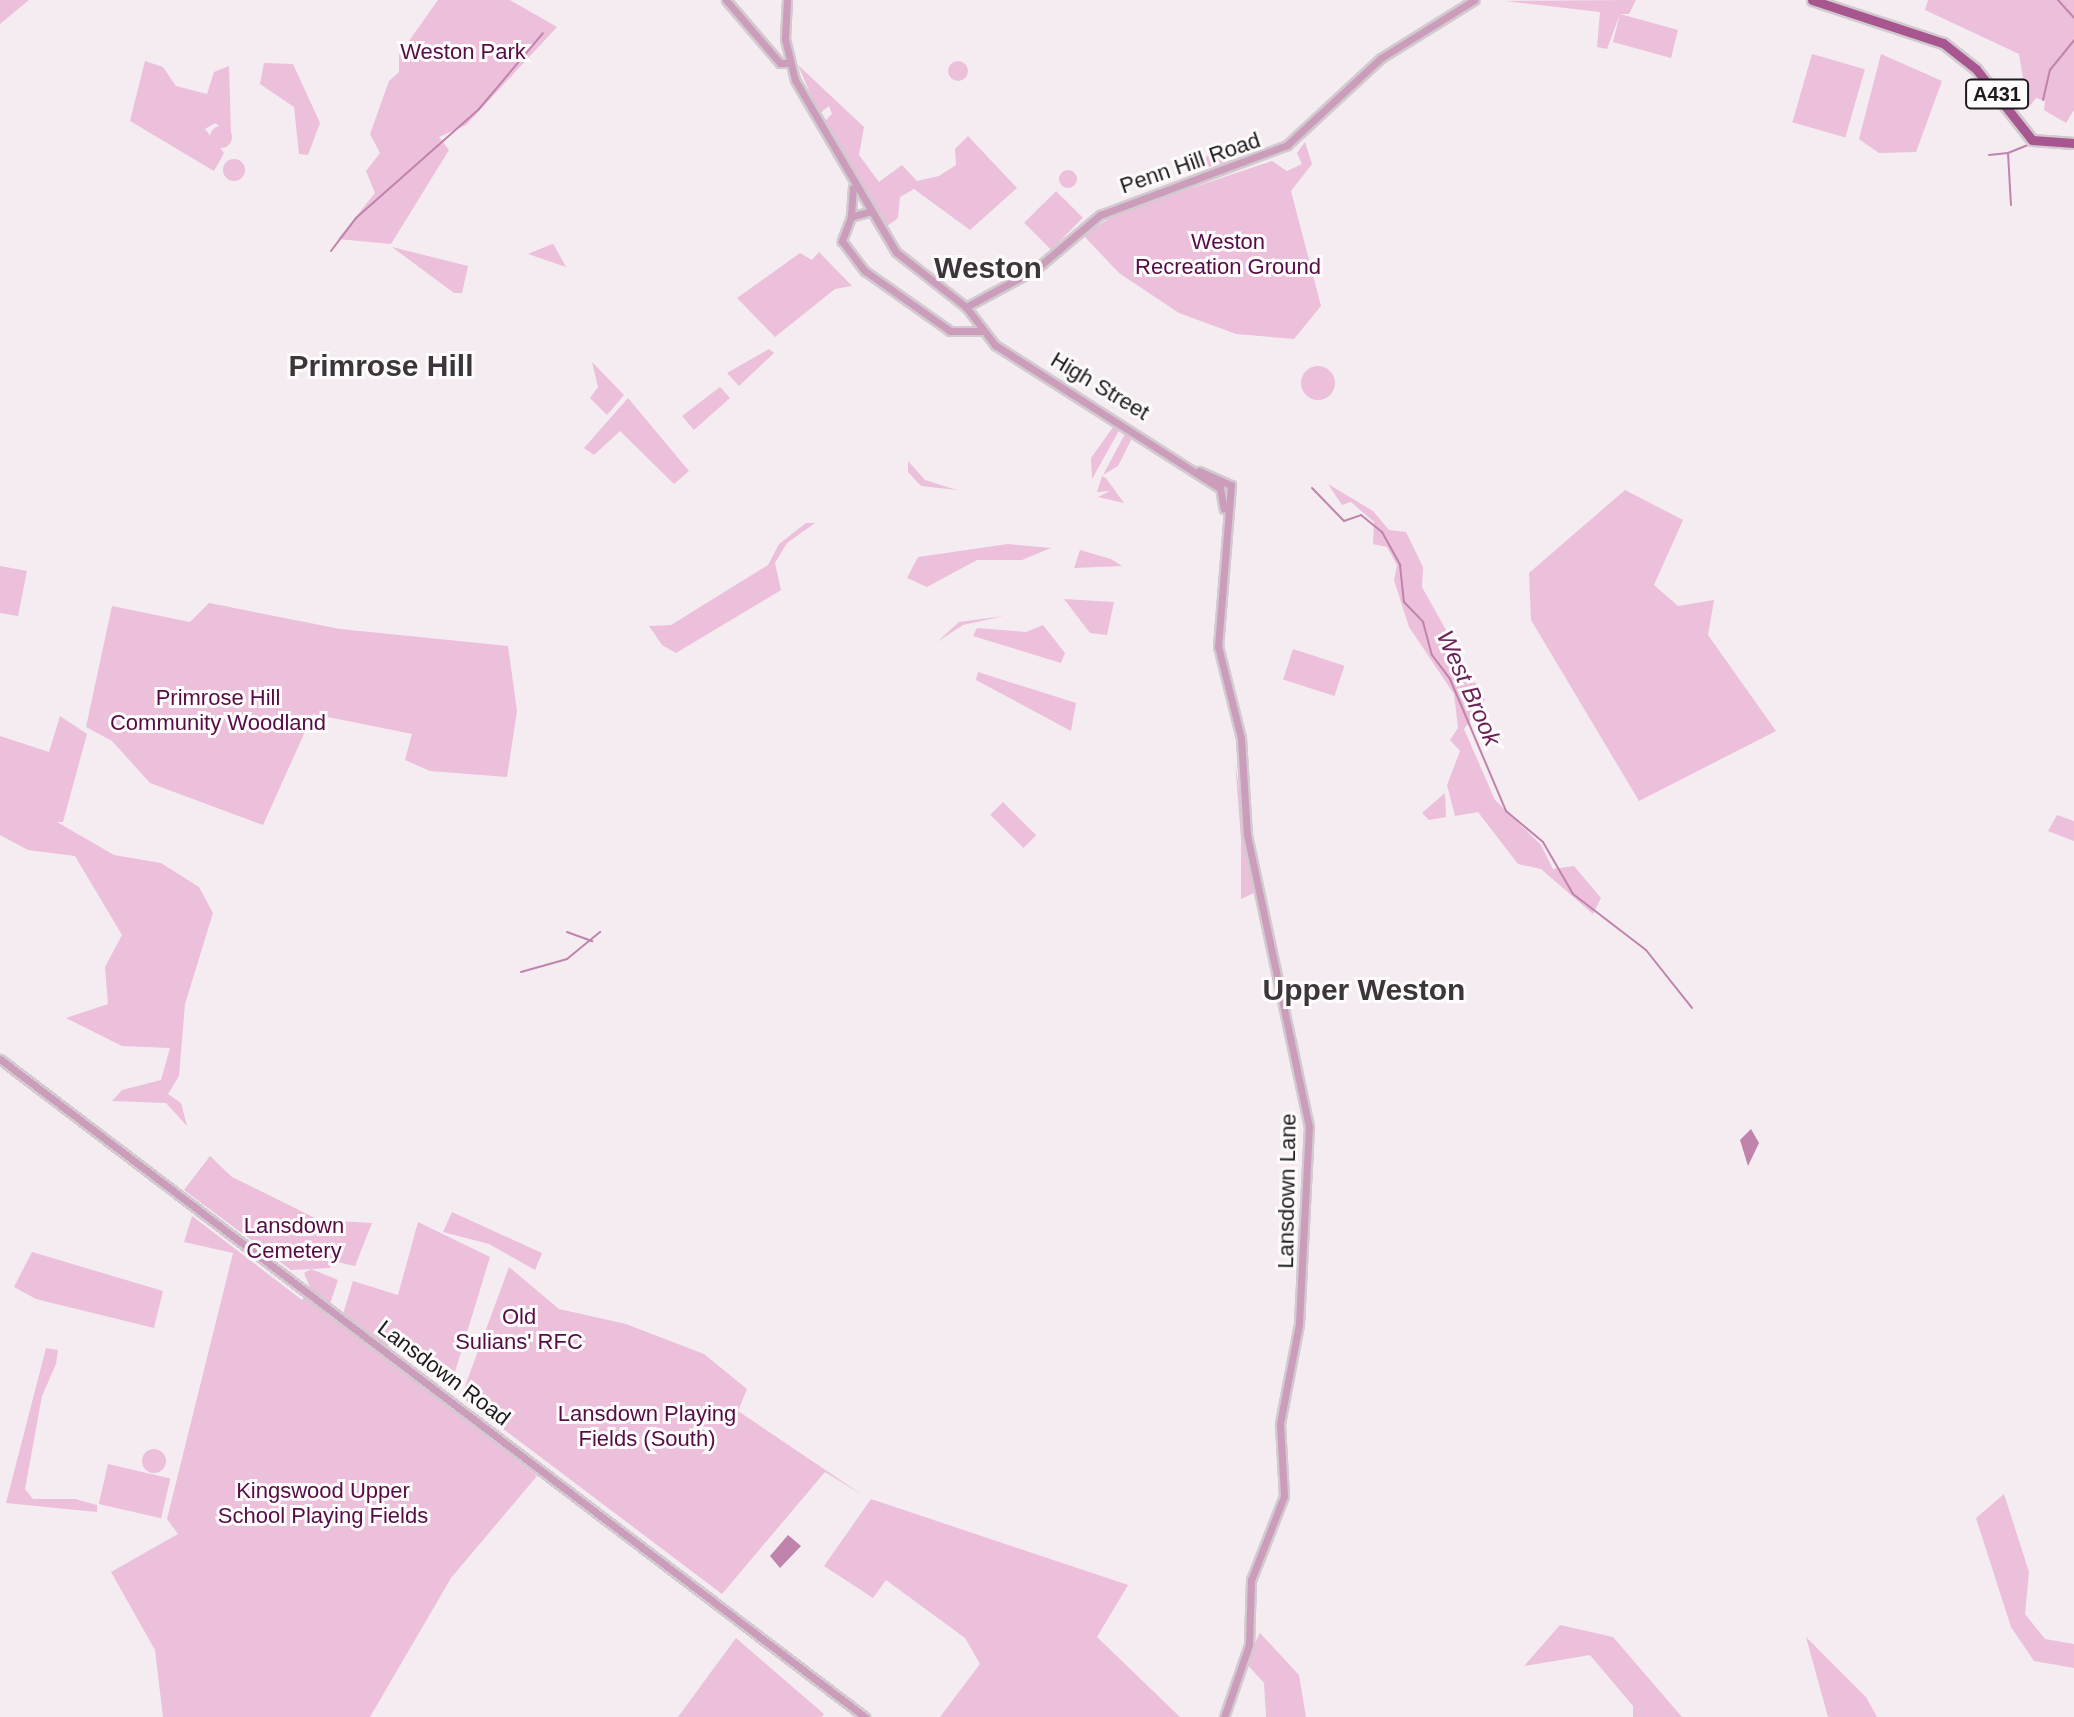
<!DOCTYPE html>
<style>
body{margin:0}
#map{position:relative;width:2074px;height:1717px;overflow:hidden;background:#f4ecf1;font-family:Arial,sans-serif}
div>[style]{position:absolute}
.green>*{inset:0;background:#ecbfdb;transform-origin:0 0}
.round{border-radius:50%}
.water>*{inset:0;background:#c083ab}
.stream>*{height:2px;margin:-1px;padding:0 1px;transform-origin:1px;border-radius:1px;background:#c083ab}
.roads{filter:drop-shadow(2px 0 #d2cacf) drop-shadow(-2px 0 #d2cacf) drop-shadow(0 2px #d2cacf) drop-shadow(0 -2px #d2cacf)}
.minor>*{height:7px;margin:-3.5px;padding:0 3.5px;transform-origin:3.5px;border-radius:3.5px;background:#cc9dbb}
.major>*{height:9px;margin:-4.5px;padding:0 4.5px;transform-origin:4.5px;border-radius:4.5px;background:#a8568f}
span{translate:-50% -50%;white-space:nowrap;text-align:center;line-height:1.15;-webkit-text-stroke:6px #fefbfd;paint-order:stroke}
.shield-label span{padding:2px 6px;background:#fefbfd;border:2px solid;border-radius:6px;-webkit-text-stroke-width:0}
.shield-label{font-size:20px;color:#1d1a1c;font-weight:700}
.park-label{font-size:22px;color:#560c44}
.street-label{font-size:22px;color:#1d1a1c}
.water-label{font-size:24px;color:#6a2156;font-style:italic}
.district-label{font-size:30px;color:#3c363a;font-weight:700}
</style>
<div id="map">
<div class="green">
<div style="clip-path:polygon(0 0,29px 0,0 24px)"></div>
<div style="clip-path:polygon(438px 0,510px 0,557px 27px,466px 125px,439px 137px,449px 150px,391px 244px,338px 239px,375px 193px,366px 171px,380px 153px,370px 134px,389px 81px,399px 72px,399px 55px)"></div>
<div style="clip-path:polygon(1636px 0,1629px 14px,1620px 14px,1678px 30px,1671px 58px,1613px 42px,1620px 14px,1607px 49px,1597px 47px,1600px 12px,1505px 1px)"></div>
<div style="clip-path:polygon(1928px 0,2074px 0,2074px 110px,2066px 123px,2044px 110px,2045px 101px,2036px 98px,2028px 108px,2019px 54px,1925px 10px)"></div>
<div style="left:1812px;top:54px;width:55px;height:71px;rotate:16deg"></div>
<div style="clip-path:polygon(1881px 54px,1942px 81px,1916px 152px,1879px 153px,1859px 139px)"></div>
<div class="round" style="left:948px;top:61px;width:20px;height:20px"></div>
<div style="clip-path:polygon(145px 61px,163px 67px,176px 86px,207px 94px,214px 72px,229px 66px,231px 134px,215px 123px,205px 129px,224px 153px,214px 171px,130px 121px)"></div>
<div style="clip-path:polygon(264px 63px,293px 64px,320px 123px,308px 155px,299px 154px,294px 107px,260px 84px)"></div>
<div style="clip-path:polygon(798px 65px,864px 127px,859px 155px,879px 182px,902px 165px,917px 181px,939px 176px,956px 165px,955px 149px,968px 136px,1017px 188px,970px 230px,914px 189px,900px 197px,898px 218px,883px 229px,824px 122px,832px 114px,829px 106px,819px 114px)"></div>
<div class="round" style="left:210px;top:126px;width:22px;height:22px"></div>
<div style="clip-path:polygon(1305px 142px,1312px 164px,1291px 191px,1321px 306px,1294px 339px,1236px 334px,1179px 313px,1119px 273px,1083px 235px,1120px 212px,1272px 161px,1287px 171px,1302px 164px,1297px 153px)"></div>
<div style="clip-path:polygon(1218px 146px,1233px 161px,1201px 169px,1199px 164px)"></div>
<div class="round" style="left:223px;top:159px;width:22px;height:22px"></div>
<div class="round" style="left:1059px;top:170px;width:18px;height:18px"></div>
<div style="left:1056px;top:191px;width:38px;height:45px;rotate:45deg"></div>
<div style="clip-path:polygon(552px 244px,554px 245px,566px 267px,528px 254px)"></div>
<div style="clip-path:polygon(392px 247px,468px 266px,462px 293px,454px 293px)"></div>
<div style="clip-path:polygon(819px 252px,852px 286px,835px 289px,775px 337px,737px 298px,800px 253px,812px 260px)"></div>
<div style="clip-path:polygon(769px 349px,774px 353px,739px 386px,727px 373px)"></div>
<div style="clip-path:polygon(592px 362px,624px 395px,607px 415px,590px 398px,598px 387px)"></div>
<div class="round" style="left:1301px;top:366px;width:34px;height:34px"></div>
<div style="clip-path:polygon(720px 387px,730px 398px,694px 430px,682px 416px)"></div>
<div style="clip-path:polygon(628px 398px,689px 471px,674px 484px,620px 431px,594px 455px,584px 448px)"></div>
<div style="clip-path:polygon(1116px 423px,1121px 427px,1092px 479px,1091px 458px)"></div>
<div style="clip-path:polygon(1125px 434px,1134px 434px,1118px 466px,1103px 475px)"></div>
<div style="clip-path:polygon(908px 461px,925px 480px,957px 490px,921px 486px,908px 472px)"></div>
<div style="clip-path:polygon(1102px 476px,1106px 478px,1124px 503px,1098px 497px,1110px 491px,1097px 492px)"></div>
<div style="clip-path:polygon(1328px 484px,1373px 511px,1389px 530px,1406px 532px,1423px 567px,1422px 587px,1485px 700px,1464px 729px,1495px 800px,1541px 845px,1553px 869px,1574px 866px,1601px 898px,1593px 914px,1541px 869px,1518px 864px,1478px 812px,1455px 816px,1447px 785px,1460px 751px,1450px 740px,1458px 728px,1454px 694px,1409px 627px,1394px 580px,1397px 565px,1387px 547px,1373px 544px,1374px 522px,1351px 502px,1342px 505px)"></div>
<div style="clip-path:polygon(1625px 490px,1683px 520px,1654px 585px,1678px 606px,1714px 600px,1708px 635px,1776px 731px,1639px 801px,1531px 620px,1529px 573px)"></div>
<div style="clip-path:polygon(806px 523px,815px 523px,787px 543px,775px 563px,781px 590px,676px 653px,662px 645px,649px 626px,671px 625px,768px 565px,779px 544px)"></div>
<div style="clip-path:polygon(1008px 544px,1051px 548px,1022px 560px,977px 560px,927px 587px,907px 578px,918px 557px)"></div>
<div style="clip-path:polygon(1080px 550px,1111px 559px,1122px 566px,1074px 568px)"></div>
<div style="clip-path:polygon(0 566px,27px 571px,18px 616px,0 613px)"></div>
<div style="clip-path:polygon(1064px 599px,1114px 602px,1107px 635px,1090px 633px)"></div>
<div style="clip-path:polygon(209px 603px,340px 629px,508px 646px,517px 711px,507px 777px,430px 771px,405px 760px,412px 734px,313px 714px,263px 825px,150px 783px,112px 741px,86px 727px,112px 606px,190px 622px)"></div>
<div style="clip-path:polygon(1004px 616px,963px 625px,937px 642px,959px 622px)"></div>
<div style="clip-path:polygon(1043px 625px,1065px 653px,1061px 663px,973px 636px,977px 628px,1026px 632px)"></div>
<div style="left:1293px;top:649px;width:54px;height:32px;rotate:18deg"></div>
<div style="clip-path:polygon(978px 672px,1076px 703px,1071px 731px,976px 680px)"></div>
<div style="clip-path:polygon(60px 716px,87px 734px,63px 822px,57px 822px,114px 855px,161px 863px,199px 887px,213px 913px,185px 1004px,179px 1076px,168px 1094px,181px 1103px,187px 1126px,166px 1103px,112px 1101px,122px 1090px,161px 1080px,170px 1048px,122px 1046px,66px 1018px,108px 1004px,105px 967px,122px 935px,75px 856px,28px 850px,0 835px,0 736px,49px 752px)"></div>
<div style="clip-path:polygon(1235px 762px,1254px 893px,1241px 899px,1241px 839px)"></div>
<div style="clip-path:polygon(1445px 793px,1446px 817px,1429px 820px,1422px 813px)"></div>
<div style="left:1003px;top:802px;width:47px;height:18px;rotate:45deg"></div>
<div style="clip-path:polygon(2057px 815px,2074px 821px,2074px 841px,2048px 831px)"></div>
<div style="clip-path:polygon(210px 1156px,232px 1177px,319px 1220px,372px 1223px,355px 1266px,333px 1261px,330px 1268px,291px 1270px,184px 1190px)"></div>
<div style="clip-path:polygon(452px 1212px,542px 1253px,535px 1270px,489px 1244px,443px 1232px)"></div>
<div style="clip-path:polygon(192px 1216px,302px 1300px,311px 1290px,304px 1273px,311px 1269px,338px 1280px,327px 1313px,340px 1324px,353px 1281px,398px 1295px,418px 1222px,490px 1257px,450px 1388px,390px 1343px,383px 1355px,537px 1476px,451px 1578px,370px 1717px,163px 1717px,155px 1650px,111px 1572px,178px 1534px,167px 1519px,233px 1253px,184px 1242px)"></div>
<div style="clip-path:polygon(32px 1252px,163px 1291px,154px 1328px,36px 1299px,14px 1287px)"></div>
<div style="clip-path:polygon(509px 1267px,559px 1309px,626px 1324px,704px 1354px,747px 1389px,738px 1411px,864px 1496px,825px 1472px,722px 1594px,461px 1397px)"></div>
<div style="clip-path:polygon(46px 1348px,58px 1350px,56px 1364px,42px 1396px,25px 1489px,33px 1499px,75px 1499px,97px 1505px,97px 1512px,6px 1503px)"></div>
<div class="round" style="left:142px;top:1449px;width:24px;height:24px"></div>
<div style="left:108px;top:1464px;width:64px;height:41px;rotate:13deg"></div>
<div style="clip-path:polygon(2004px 1494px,2029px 1572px,2025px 1614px,2045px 1639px,2074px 1644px,2074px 1668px,2034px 1661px,2011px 1627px,1976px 1518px)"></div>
<div style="clip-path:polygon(871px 1499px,1128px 1585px,1097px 1637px,1180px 1717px,940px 1717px,980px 1664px,965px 1638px,886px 1580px,873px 1598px,824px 1566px)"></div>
<div style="clip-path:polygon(1560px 1625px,1613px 1637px,1682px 1717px,1633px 1717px,1633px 1706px,1590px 1655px,1524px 1666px)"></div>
<div style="clip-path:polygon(1260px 1633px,1299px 1675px,1306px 1717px,1266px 1717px,1264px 1683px,1245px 1662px)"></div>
<div style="clip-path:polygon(1806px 1637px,1866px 1697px,1877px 1717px,1828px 1717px)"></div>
<div style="clip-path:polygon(736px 1638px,824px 1714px,822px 1717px,678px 1717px)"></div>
</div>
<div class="water">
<div style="clip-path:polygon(1751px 1129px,1759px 1143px,1748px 1166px,1740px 1140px)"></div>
<div style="clip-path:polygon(788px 1535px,801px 1546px,780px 1568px,770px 1556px)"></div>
</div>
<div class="stream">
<div style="left:2058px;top:0;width:24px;rotate:48deg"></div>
<div style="left:2043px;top:100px;width:31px;rotate:-77deg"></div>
<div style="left:2050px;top:70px;width:38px;rotate:-51deg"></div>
<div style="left:1989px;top:155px;width:19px;rotate:-6deg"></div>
<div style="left:2011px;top:205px;width:52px;rotate:-93.3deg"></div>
<div style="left:2008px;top:153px;width:22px;rotate:-22deg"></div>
<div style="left:331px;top:251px;width:41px;rotate:-52.9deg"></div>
<div style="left:356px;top:218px;width:164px;rotate:-41.5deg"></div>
<div style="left:479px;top:109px;width:99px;rotate:-49.9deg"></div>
<div style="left:1312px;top:488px;width:46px;rotate:45.9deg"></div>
<div style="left:1344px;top:521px;width:18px;rotate:-19deg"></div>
<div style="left:1361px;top:515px;width:27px;rotate:39deg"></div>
<div style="left:1382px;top:532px;width:38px;rotate:61deg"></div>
<div style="left:1400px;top:565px;width:37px;rotate:84deg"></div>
<div style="left:1404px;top:602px;width:28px;rotate:46deg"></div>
<div style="left:1423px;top:622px;width:34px;rotate:75deg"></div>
<div style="left:1432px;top:655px;width:30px;rotate:53deg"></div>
<div style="left:1450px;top:679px;width:143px;rotate:67deg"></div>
<div style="left:1506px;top:811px;width:48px;rotate:40deg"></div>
<div style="left:1543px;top:842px;width:60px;rotate:60deg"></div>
<div style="left:1573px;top:894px;width:92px;rotate:37.5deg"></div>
<div style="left:1646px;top:950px;width:74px;rotate:51.6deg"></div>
<div style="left:567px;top:932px;width:27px;rotate:20deg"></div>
<div style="left:521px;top:972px;width:48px;rotate:-15.8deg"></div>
<div style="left:567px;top:959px;width:43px;rotate:-39.3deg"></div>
</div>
<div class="roads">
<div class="minor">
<div style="left:726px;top:0;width:83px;rotate:49.4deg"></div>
<div style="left:780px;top:63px;width:9px"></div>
<div style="left:787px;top:0;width:39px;rotate:93deg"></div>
<div style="left:785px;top:39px;width:42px;rotate:76.3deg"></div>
<div style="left:795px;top:80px;width:199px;rotate:59.6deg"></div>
<div style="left:896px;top:252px;width:89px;rotate:38.2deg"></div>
<div style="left:966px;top:307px;width:48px;rotate:52.7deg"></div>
<div style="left:995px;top:345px;width:264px;rotate:32.5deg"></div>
<div style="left:868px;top:212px;width:18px;rotate:164deg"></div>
<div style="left:851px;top:217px;width:26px;rotate:111deg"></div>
<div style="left:842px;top:241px;width:38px;rotate:53deg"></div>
<div style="left:865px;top:271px;width:104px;rotate:35.2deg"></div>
<div style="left:950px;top:331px;width:32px"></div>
<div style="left:851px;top:215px;width:27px;rotate:-86deg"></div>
<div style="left:966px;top:307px;width:80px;rotate:-28.5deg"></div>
<div style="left:1036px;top:269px;width:84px;rotate:-40.2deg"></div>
<div style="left:1100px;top:215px;width:200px;rotate:-20.5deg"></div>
<div style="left:1287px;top:145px;width:128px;rotate:-42.8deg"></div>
<div style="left:1381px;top:58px;width:110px;rotate:-31.9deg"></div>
<div style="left:1199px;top:471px;width:35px;rotate:24deg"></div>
<div style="left:1231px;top:485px;width:162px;rotate:94.6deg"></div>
<div style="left:1218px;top:646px;width:95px;rotate:76deg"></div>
<div style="left:1241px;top:738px;width:97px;rotate:86.5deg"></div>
<div style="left:1247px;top:835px;width:298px;rotate:78deg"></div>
<div style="left:1309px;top:1126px;width:198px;rotate:92.9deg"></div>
<div style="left:1299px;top:1324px;width:102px;rotate:100.8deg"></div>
<div style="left:1280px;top:1424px;width:72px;rotate:86.8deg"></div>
<div style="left:1284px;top:1496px;width:90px;rotate:111.4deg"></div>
<div style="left:1251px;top:1580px;width:65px;rotate:91.8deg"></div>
<div style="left:1249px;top:1645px;width:76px;rotate:109.1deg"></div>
<div style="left:1219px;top:482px;width:27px;rotate:80deg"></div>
<div style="left:0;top:1059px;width:1087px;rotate:37.26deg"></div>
</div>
<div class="major">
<div style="left:1812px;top:0;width:138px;rotate:18.2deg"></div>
<div style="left:1943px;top:43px;width:42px;rotate:38.2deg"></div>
<div style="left:1976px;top:69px;width:90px;rotate:51.7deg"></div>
<div style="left:2032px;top:140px;width:42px;rotate:4.1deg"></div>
</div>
</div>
<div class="shield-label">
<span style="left:1997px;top:94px">A431</span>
</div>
<div class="park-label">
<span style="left:463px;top:52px">Weston Park</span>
<span style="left:1228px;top:254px">Weston<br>Recreation Ground</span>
<span style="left:218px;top:710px">Primrose Hill<br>Community Woodland</span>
<span style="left:294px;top:1238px">Lansdown<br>Cemetery</span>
<span style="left:519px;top:1329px">Old<br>Sulians' RFC</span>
<span style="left:647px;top:1426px">Lansdown Playing<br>Fields (South)</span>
<span style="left:323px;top:1503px">Kingswood Upper<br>School Playing Fields</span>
</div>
<div class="street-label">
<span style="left:1190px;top:163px;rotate:-19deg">Penn Hill Road</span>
<span style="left:1100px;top:386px;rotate:31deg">High Street</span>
<span style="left:1287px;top:1191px;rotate:-89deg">Lansdown Lane</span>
<span style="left:444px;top:1373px;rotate:37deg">Lansdown Road</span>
</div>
<div class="water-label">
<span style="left:1469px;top:688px;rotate:66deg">West Brook</span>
</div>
<div class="district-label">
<span style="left:988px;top:268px">Weston</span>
<span style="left:381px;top:366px">Primrose Hill</span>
<span style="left:1364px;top:990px">Upper Weston</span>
</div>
</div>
